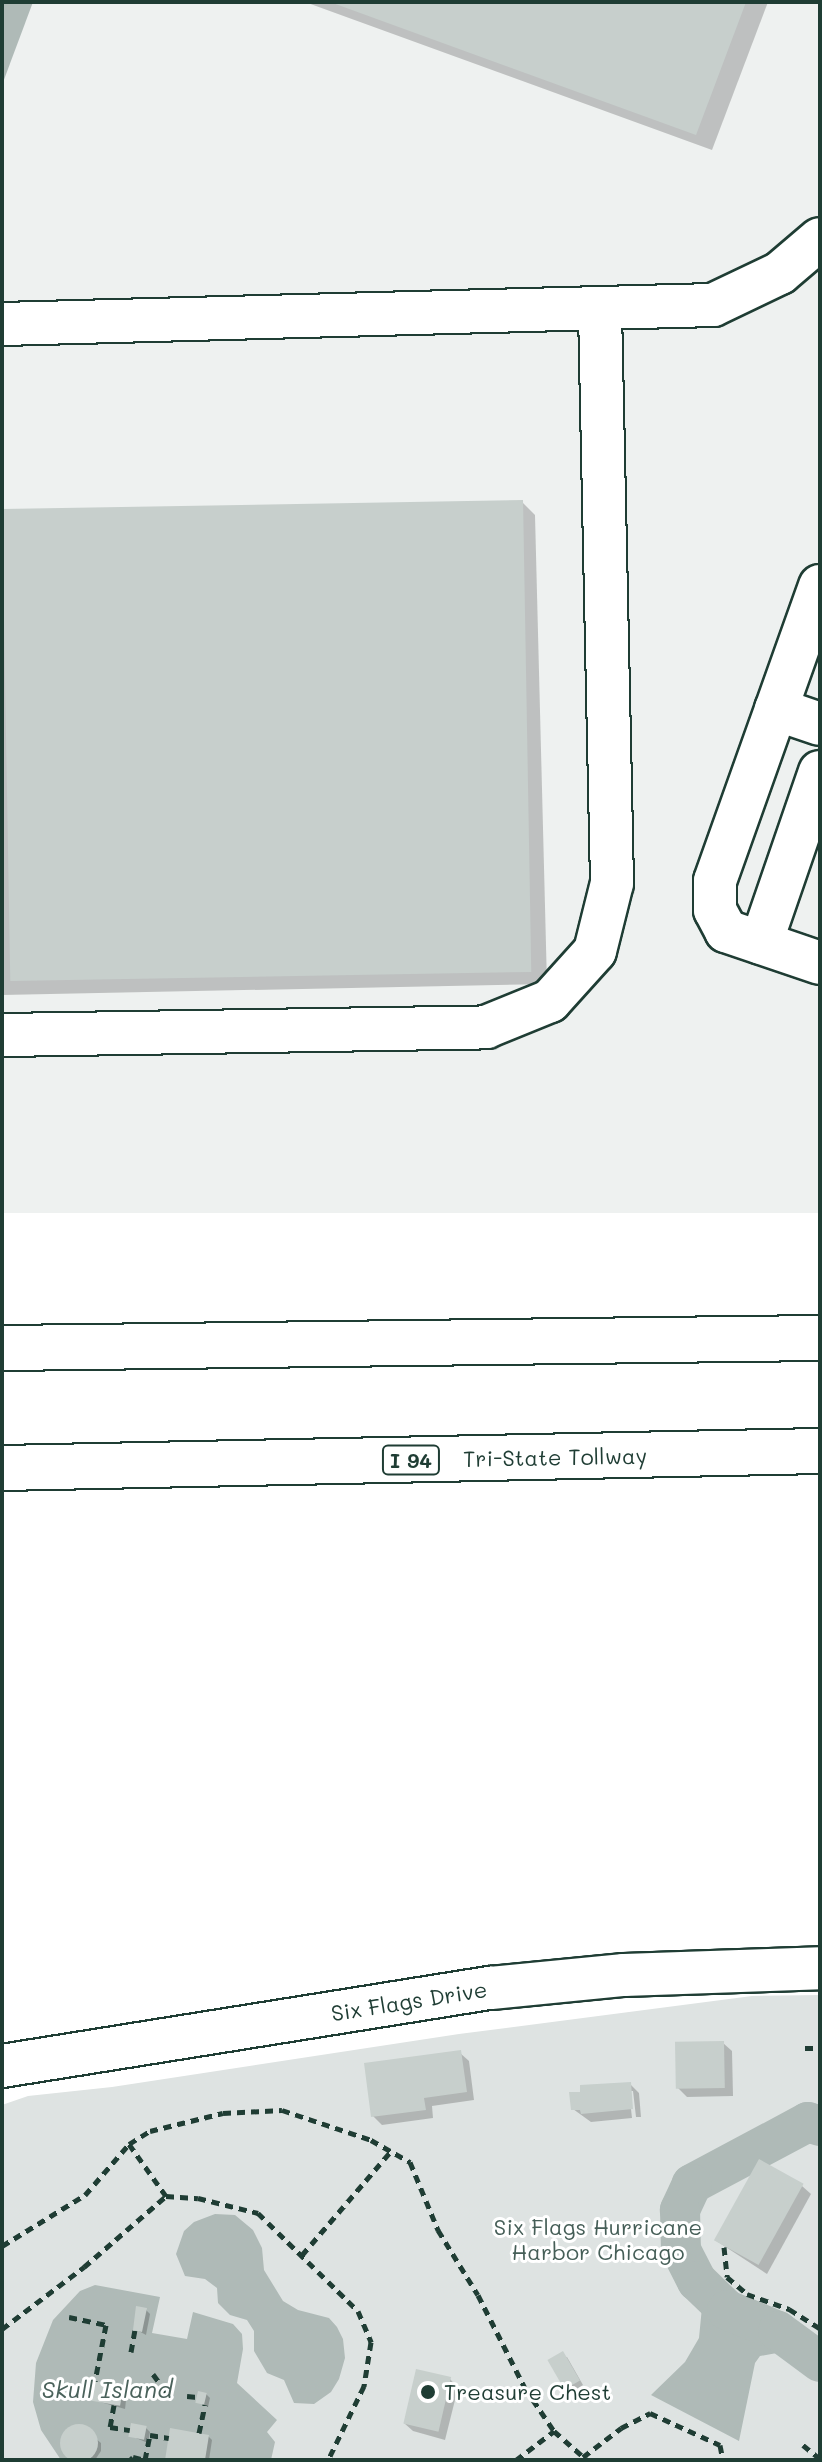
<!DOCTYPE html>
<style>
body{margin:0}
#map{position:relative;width:822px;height:2462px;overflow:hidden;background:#fff;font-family:Mali,sans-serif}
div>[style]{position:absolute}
.built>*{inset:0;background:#eef1f0;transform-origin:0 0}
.green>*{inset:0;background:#dee3e2}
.water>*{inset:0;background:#afbab7}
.shadow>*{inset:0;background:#0003}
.canal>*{height:40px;margin:-20px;padding:0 20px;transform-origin:20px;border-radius:20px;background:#afbab7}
.building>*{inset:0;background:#c7cfcc;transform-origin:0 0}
.round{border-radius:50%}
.path>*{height:5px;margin-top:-2.5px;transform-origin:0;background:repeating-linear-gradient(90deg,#1f3d34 0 8px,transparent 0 14px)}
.roads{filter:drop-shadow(2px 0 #1f3d34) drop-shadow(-2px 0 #1f3d34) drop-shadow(0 2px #1f3d34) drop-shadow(0 -2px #1f3d34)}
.minor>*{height:42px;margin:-21px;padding:0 21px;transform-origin:21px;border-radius:21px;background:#fff}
.highway>*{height:44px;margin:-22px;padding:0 22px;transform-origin:22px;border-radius:22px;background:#fff}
.dots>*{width:22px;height:22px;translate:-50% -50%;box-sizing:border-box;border:4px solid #fff;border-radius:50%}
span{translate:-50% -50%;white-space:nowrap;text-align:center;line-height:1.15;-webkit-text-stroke:6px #fff;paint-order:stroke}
.shield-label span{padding:2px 6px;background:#fff;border:2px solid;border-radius:6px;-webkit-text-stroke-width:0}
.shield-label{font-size:20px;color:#1f3d34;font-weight:700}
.street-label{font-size:22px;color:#1f3d34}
.park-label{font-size:22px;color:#455e57}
.poi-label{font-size:22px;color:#1f3d34}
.left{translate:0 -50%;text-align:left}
.water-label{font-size:24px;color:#4a625b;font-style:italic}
.frame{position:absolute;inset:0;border:4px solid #1f3d34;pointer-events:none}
</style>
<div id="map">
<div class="built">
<div style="left:2px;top:2px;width:818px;height:1211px"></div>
</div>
<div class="green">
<div style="clip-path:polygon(820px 1995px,820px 2460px,2px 2460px,2px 2105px,28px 2096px,112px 2087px,459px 2034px,752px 1996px)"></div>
</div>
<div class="water">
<div style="clip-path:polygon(2px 2px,33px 2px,2px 85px)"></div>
<div style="clip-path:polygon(215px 2214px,235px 2215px,253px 2230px,262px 2248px,264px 2270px,283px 2301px,298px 2310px,329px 2318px,337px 2327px,343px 2339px,345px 2358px,339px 2379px,331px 2392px,314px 2404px,294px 2403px,284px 2380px,267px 2373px,254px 2351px,254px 2331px,247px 2320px,230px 2315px,218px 2303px,217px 2288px,205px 2279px,185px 2276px,176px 2254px,184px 2231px,194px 2222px)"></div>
<div style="clip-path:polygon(697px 2281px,727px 2310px,778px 2331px,804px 2348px,760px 2356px,755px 2363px,739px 2441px,651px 2395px,685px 2362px,699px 2338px,702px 2307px)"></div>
<div style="clip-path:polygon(95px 2285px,160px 2297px,152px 2333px,187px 2339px,193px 2312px,233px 2324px,242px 2334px,243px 2349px,237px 2383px,277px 2420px,267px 2432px,275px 2442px,271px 2460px,61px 2460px,41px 2430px,33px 2402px,36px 2363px,53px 2320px,80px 2291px)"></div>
</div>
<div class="shadow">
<div style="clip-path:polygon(305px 2px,768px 2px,712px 150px)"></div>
<div style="clip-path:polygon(522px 502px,535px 515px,547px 984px,2px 995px,2px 511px)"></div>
<div style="clip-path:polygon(723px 2043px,732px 2051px,733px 2096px,687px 2097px,678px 2088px)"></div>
<div style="clip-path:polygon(460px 2053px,469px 2061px,474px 2100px,432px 2106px,433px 2118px,382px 2125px,373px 2116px)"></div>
<div style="clip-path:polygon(630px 2084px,639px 2093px,641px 2117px,636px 2117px,633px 2091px,629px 2091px,632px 2118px,591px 2122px,573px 2109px)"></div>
<div style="clip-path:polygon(802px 2186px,811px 2194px,767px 2274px,715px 2240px)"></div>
<div style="clip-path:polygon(146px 2310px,150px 2314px,146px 2335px,135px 2329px)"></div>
<div style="clip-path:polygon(567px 2357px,583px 2385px,570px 2393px,550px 2361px)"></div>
<div style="clip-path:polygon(450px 2379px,458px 2388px,445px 2440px,413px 2431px,404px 2423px)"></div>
<div style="clip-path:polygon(123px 2388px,127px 2392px,125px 2409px,93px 2400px)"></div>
<div style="clip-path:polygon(206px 2394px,210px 2398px,208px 2407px,198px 2402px)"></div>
<div style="clip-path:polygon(82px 2427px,101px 2443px,101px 2451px,95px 2460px,69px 2457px,63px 2440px,66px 2433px)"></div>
<div style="clip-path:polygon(146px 2428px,150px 2432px,148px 2443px,131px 2436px)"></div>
<div style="clip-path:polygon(208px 2436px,212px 2440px,209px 2460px,167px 2460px)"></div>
</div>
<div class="canal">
<div style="left:820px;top:2126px;width:13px;rotate:-162deg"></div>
<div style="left:808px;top:2122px;width:132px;rotate:151.9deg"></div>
<div style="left:692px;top:2184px;width:29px;rotate:115deg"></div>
<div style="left:680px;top:2210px;width:40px;rotate:88.6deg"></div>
<div style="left:681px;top:2250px;width:35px;rotate:63deg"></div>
<div style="left:697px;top:2281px;width:42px;rotate:44deg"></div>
<div style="left:727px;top:2310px;width:55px;rotate:22.4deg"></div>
<div style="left:778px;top:2331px;width:52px;rotate:36.4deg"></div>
</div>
<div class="building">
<div style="clip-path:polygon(330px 2px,746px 2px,696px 135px)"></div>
<div style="left:523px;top:500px;width:472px;height:521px;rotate:89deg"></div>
<div style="left:724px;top:2041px;width:47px;height:49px;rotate:89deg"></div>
<div style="clip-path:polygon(461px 2050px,467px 2092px,424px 2098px,426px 2110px,371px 2117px,364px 2063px)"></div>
<div style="clip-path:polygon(631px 2082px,633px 2109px,581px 2114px,580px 2110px,571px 2110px,569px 2092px,580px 2092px,580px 2085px)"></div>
<div style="left:759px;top:2159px;width:51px;height:93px;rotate:29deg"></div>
<div style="clip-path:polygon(136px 2306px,147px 2308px,142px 2332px,133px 2330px)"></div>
<div style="left:563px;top:2351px;width:34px;height:18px;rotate:60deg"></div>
<div style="left:416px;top:2369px;width:36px;height:56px;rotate:13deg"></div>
<div style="left:95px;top:2381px;width:29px;height:20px;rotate:10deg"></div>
<div style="left:198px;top:2391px;width:9px;height:12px;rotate:13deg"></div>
<div style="left:131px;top:2423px;width:16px;height:14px;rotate:11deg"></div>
<div class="round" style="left:60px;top:2424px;width:38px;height:38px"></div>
<div style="clip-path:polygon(170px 2428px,209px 2435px,205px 2460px,165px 2460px)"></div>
</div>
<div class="path">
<div style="left:805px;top:2048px;width:15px"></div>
<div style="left:129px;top:2144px;width:64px;rotate:54.6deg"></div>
<div style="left:166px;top:2196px;width:32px;rotate:4deg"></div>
<div style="left:198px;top:2198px;width:62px;rotate:14deg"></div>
<div style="left:258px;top:2213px;width:140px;rotate:44.4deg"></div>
<div style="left:358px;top:2311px;width:34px;rotate:67deg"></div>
<div style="left:371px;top:2342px;width:45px;rotate:99deg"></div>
<div style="left:364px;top:2386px;width:82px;rotate:115.9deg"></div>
<div style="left:2px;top:2246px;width:97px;rotate:-31.6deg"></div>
<div style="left:85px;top:2195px;width:67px;rotate:-49.2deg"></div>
<div style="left:129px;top:2144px;width:25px;rotate:-32deg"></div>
<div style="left:150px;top:2131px;width:75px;rotate:-13.9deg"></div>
<div style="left:223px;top:2113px;width:59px;rotate:-2.9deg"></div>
<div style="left:282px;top:2110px;width:94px;rotate:18.6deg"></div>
<div style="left:371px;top:2140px;width:45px;rotate:29.4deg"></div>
<div style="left:410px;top:2162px;width:74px;rotate:67.6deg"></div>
<div style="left:438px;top:2230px;width:76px;rotate:58.4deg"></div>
<div style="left:478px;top:2295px;width:104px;rotate:63.2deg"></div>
<div style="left:525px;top:2388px;width:52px;rotate:56deg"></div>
<div style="left:554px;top:2431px;width:44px;rotate:41.3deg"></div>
<div style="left:724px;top:2247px;width:30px;rotate:84deg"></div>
<div style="left:727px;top:2277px;width:26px;rotate:40deg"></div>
<div style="left:747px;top:2294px;width:45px;rotate:19.7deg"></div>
<div style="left:789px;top:2309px;width:36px;rotate:32deg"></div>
<div style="left:302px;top:2255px;width:137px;rotate:-49.4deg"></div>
<div style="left:69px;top:2317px;width:38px;rotate:12deg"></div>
<div style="left:106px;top:2325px;width:57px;rotate:101.1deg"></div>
<div style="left:2px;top:2329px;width:103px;rotate:-37.1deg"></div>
<div style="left:84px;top:2267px;width:108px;rotate:-40.9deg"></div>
<div style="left:131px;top:2352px;width:22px;rotate:-80deg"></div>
<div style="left:153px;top:2374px;width:31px;rotate:54deg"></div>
<div style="left:187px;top:2396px;width:10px;rotate:6deg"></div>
<div style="left:114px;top:2405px;width:22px;rotate:100deg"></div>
<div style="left:110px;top:2427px;width:20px;rotate:9deg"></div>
<div style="left:199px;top:2433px;width:29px;rotate:-78deg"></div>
<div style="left:803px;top:2445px;width:22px;rotate:39deg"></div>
<div style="left:583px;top:2457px;width:48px;rotate:-37.3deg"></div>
<div style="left:621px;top:2428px;width:33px;rotate:-27deg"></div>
<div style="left:650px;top:2413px;width:77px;rotate:24.6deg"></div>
<div style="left:720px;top:2445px;width:15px;rotate:79deg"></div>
<div style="left:130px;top:2460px;width:4px;rotate:-45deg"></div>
<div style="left:133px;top:2457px;width:12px;rotate:14deg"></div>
<div style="left:145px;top:2460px;width:25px;rotate:-79deg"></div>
<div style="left:150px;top:2435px;width:19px;rotate:9deg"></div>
<div style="left:516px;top:2460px;width:48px;rotate:-37.3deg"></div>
</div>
<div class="roads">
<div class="minor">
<div style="left:2px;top:324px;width:711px;rotate:-1.53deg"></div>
<div style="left:713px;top:305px;width:74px;rotate:-25.5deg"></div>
<div style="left:780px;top:273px;width:52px;rotate:-40.4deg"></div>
<div style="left:820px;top:586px;width:313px;rotate:109.6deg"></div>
<div style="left:715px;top:881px;width:29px;rotate:90deg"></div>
<div style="left:715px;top:910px;width:24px;rotate:62deg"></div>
<div style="left:726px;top:931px;width:99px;rotate:18.8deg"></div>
<div style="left:776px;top:709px;width:46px;rotate:18.8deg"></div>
<div style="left:761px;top:943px;width:181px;rotate:-71deg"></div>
<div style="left:2px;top:1035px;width:484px;rotate:-0.9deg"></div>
<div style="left:486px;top:1027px;width:69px;rotate:-22.1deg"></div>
<div style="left:550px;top:1001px;width:67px;rotate:-48deg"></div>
<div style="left:595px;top:951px;width:70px;rotate:-76deg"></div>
<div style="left:612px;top:883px;width:574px;rotate:-91.2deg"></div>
<div style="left:2px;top:2066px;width:495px;rotate:-9.1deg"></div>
<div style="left:491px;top:1988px;width:134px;rotate:-5.6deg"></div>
<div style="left:624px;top:1975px;width:196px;rotate:-2deg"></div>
</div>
<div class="highway">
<div style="left:2px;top:1348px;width:818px;rotate:-0.7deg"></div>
<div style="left:2px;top:1468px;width:818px;rotate:-1.19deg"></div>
</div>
</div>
<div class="dots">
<div style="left:428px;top:2392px;background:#1f3d34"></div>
</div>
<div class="shield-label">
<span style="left:411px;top:1460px">I 94</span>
</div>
<div class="street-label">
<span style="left:555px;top:1457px;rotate:-1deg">Tri-State Tollway</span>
<span style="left:409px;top:2001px;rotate:-9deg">Six Flags Drive</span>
</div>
<div class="park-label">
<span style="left:598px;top:2239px">Six Flags Hurricane<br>Harbor Chicago</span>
</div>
<div class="poi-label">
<span class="left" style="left:444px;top:2392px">Treasure Chest</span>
</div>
<div class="water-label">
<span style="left:107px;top:2389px">Skull Island</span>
</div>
<div class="frame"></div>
</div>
